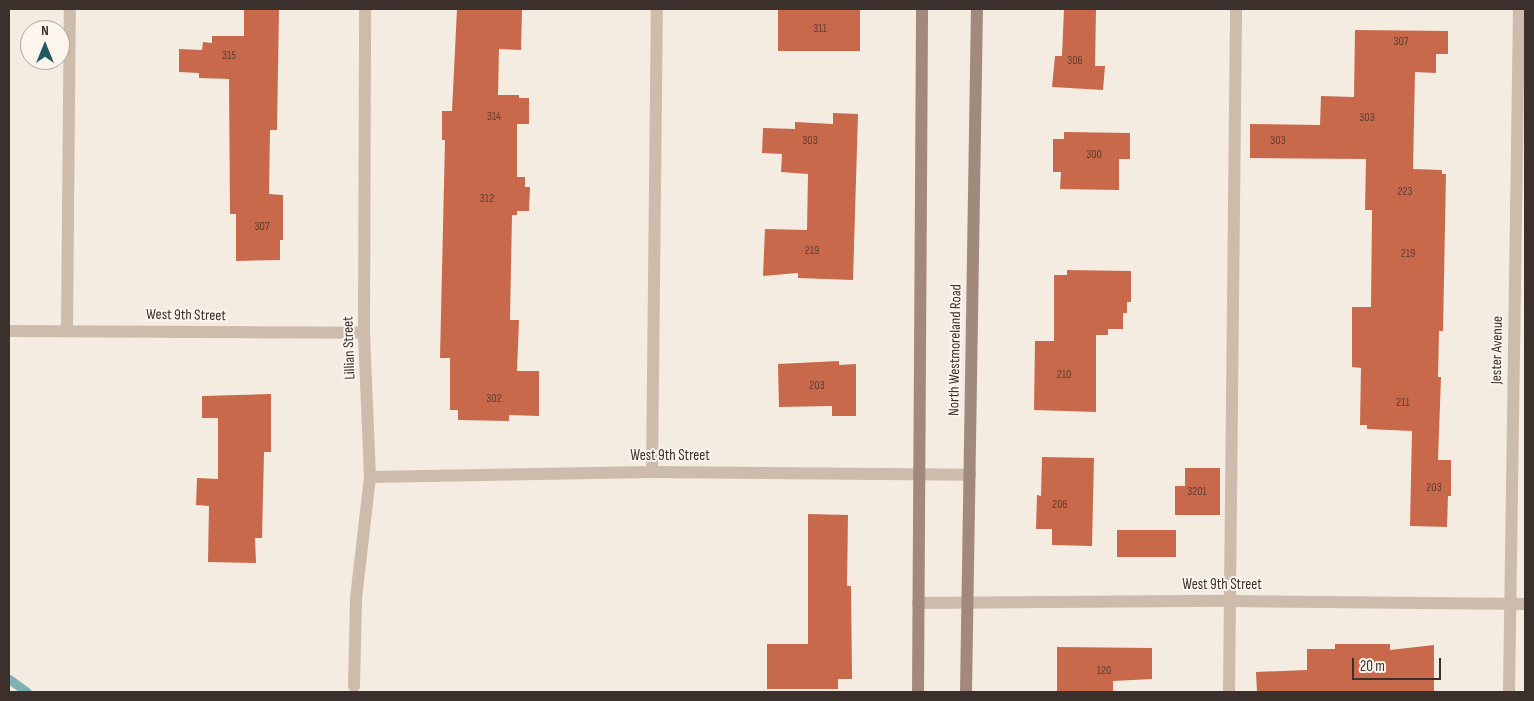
<!DOCTYPE html>
<style>
body{margin:0}
#map{position:relative;width:1534px;height:701px;overflow:hidden;background:#f4ebe1;font-family:"Sofia Sans Condensed",sans-serif}
div>[style]{position:absolute}
.stream>*{height:9px;margin:-4.5px;padding:0 4.5px;transform-origin:4.5px;border-radius:4.5px;background:#7fb0b2}
.building>*{inset:0;background:#c8694b;transform-origin:0 0}
.service>*{height:12px;margin:-6px;padding:0 6px;transform-origin:6px;border-radius:6px;background:#cdbbac}
.minor>*{height:12px;margin:-6px;padding:0 6px;transform-origin:6px;border-radius:6px;background:#cdbbac}
.secondary>*{height:12px;margin:-6px;padding:0 6px;transform-origin:6px;border-radius:6px;background:#a18a7d}
span{translate:-50% -50%;white-space:nowrap;text-align:center;line-height:1.15;-webkit-text-stroke:4px #fbf5ee;paint-order:stroke}
.number-label{font-size:12px;color:#5e3e33}
.number-label span{-webkit-text-stroke-width:0}
.street-label{font-size:15px;color:#3b302b}
.frame{position:absolute;inset:0;border:10px solid #3b302b;pointer-events:none}
.north{position:absolute;left:20px;top:20px;width:50px;height:50px;box-sizing:border-box;background:#fbf5ee;border:1px solid #aea6a0;border-radius:50%;rotate:0deg;font-size:14px;font-weight:700;line-height:20px;text-align:center;color:#3b302b}
.north::after{content:'';display:block;margin:auto;width:18px;height:22px;background:#1f5a5e;clip-path:polygon(50% 0,100% 100%,50% 72%,0 100%)}
.scale{position:absolute;left:1352px;top:658px;width:89px;height:22px;box-sizing:border-box;border:2px solid #3b302b;border-top:0;padding-left:6px;font-size:15px;line-height:18px;white-space:nowrap;color:#3b302b;-webkit-text-stroke:4px #fbf5ee;paint-order:stroke}
</style>
<div id="map">
<div class="stream">
<div style="left:9px;top:679px;width:22px;rotate:36deg"></div>
</div>
<div class="building">
<div style="clip-path:polygon(244px 9px,279px 9px,277px 130px,270px 130px,269px 194px,283px 195px,283px 240px,280px 240px,280px 260px,236px 261px,236px 214px,230px 214px,229px 79px,199px 78px,199px 73px,179px 72px,179px 49px,202px 50px,203px 42px,212px 43px,212px 36px,244px 36px)"></div>
<div style="clip-path:polygon(457px 9px,522px 9px,521px 50px,499px 49px,498px 95px,519px 95px,519px 98px,529px 98px,529px 124px,517px 124px,517px 177px,525px 177px,525px 187px,530px 187px,529px 211px,517px 211px,517px 215px,512px 215px,510px 320px,519px 320px,517px 371px,539px 371px,539px 416px,509px 415px,509px 421px,458px 420px,458px 410px,450px 410px,450px 358px,440px 358px,445px 140px,442px 140px,442px 111px,452px 111px)"></div>
<div style="left:778px;top:9px;width:82px;height:42px"></div>
<div style="clip-path:polygon(1064px 9px,1096px 9px,1095px 66px,1105px 66px,1103px 90px,1052px 87px,1055px 56px,1062px 56px)"></div>
<div style="clip-path:polygon(1355px 30px,1448px 31px,1448px 54px,1436px 54px,1436px 73px,1415px 72px,1413px 169px,1442px 170px,1442px 174px,1446px 174px,1443px 331px,1439px 331px,1438px 377px,1441px 377px,1438px 460px,1451px 460px,1451px 496px,1448px 496px,1447px 527px,1410px 526px,1412px 431px,1367px 429px,1367px 425px,1360px 425px,1361px 368px,1352px 367px,1352px 307px,1371px 307px,1372px 215px,1372px 210px,1365px 210px,1366px 159px,1250px 158px,1250px 124px,1320px 125px,1321px 96px,1354px 97px)"></div>
<div style="clip-path:polygon(833px 113px,858px 114px,853px 280px,798px 278px,798px 273px,763px 276px,765px 229px,807px 230px,808px 174px,781px 172px,782px 154px,762px 153px,763px 128px,795px 129px,795px 122px,833px 124px)"></div>
<div style="clip-path:polygon(1064px 132px,1130px 133px,1130px 159px,1119px 159px,1119px 190px,1060px 189px,1061px 172px,1053px 172px,1053px 139px,1064px 139px)"></div>
<div style="clip-path:polygon(1067px 270px,1131px 271px,1131px 302px,1127px 302px,1127px 313px,1123px 313px,1123px 329px,1108px 329px,1108px 335px,1096px 335px,1096px 412px,1034px 410px,1035px 341px,1054px 341px,1054px 275px,1067px 275px)"></div>
<div style="clip-path:polygon(839px 361px,839px 365px,856px 364px,856px 416px,832px 416px,832px 406px,779px 407px,778px 364px)"></div>
<div style="clip-path:polygon(271px 394px,271px 452px,264px 452px,262px 538px,255px 538px,256px 563px,208px 562px,209px 506px,196px 505px,197px 478px,218px 479px,218px 418px,202px 418px,202px 396px)"></div>
<div style="clip-path:polygon(1042px 457px,1094px 458px,1092px 546px,1052px 545px,1052px 529px,1036px 529px,1037px 495px,1041px 496px)"></div>
<div style="clip-path:polygon(1185px 468px,1220px 468px,1220px 515px,1175px 515px,1175px 486px,1185px 486px)"></div>
<div style="clip-path:polygon(808px 514px,848px 515px,847px 586px,851px 586px,852px 679px,838px 679px,838px 689px,767px 689px,767px 644px,808px 644px)"></div>
<div style="left:1176px;top:530px;width:27px;height:59px;rotate:90deg"></div>
<div style="clip-path:polygon(1335px 644px,1390px 644px,1390px 650px,1434px 645px,1434px 692px,1257px 692px,1256px 672px,1307px 670px,1307px 649px,1335px 649px)"></div>
<div style="clip-path:polygon(1057px 647px,1152px 648px,1152px 679px,1113px 681px,1113px 692px,1057px 692px)"></div>
</div>
<div class="service">
<div style="left:67px;top:330px;width:321px;rotate:-89.5deg"></div>
<div style="left:652px;top:472px;width:463px;rotate:-89.4deg"></div>
<div style="left:1229px;top:692px;width:683px;rotate:-89.41deg"></div>
</div>
<div class="minor">
<div style="left:9px;top:331px;width:355px;rotate:0.3deg"></div>
<div style="left:370px;top:477px;width:282px;rotate:-1deg"></div>
<div style="left:652px;top:472px;width:318px;rotate:0.5deg"></div>
<div style="left:918px;top:603px;width:311px;rotate:-0.4deg"></div>
<div style="left:1229px;top:601px;width:296px;rotate:0.6deg"></div>
<div style="left:354px;top:686px;width:88px;rotate:-88.7deg"></div>
<div style="left:356px;top:598px;width:122px;rotate:-83.4deg"></div>
<div style="left:370px;top:477px;width:144px;rotate:-92.4deg"></div>
<div style="left:364px;top:333px;width:324px;rotate:-89.8deg"></div>
<div style="left:1509px;top:692px;width:683px;rotate:-89.16deg"></div>
</div>
<div class="secondary">
<div style="left:918px;top:692px;width:683px;rotate:-89.66deg"></div>
<div style="left:966px;top:692px;width:683px;rotate:-89.08deg"></div>
</div>
<div class="number-label">
<span style="left:820px;top:29px">311</span>
<span style="left:1401px;top:42px">307</span>
<span style="left:229px;top:56px">315</span>
<span style="left:1075px;top:61px">306</span>
<span style="left:494px;top:117px">314</span>
<span style="left:1367px;top:118px">303</span>
<span style="left:810px;top:141px">303</span>
<span style="left:1278px;top:141px">303</span>
<span style="left:1094px;top:155px">300</span>
<span style="left:1405px;top:192px">223</span>
<span style="left:487px;top:199px">312</span>
<span style="left:262px;top:227px">307</span>
<span style="left:812px;top:251px">219</span>
<span style="left:1408px;top:254px">219</span>
<span style="left:1064px;top:375px">210</span>
<span style="left:817px;top:386px">203</span>
<span style="left:494px;top:399px">302</span>
<span style="left:1403px;top:403px">211</span>
<span style="left:1434px;top:488px">203</span>
<span style="left:1197px;top:492px">3201</span>
<span style="left:1060px;top:505px">206</span>
<span style="left:1104px;top:671px">120</span>
</div>
<div class="street-label">
<span style="left:186px;top:315px;rotate:1deg">West 9th Street</span>
<span style="left:349px;top:348px;rotate:-92deg">Lillian Street</span>
<span style="left:955px;top:350px;rotate:-89deg">North Westmoreland Road</span>
<span style="left:1497px;top:350px;rotate:-89deg">Jester Avenue</span>
<span style="left:670px;top:456px">West 9th Street</span>
<span style="left:1222px;top:585px">West 9th Street</span>
</div>
<div class="frame"></div>
<div class="north">N</div>
<div class="scale">20 m</div>
</div>
